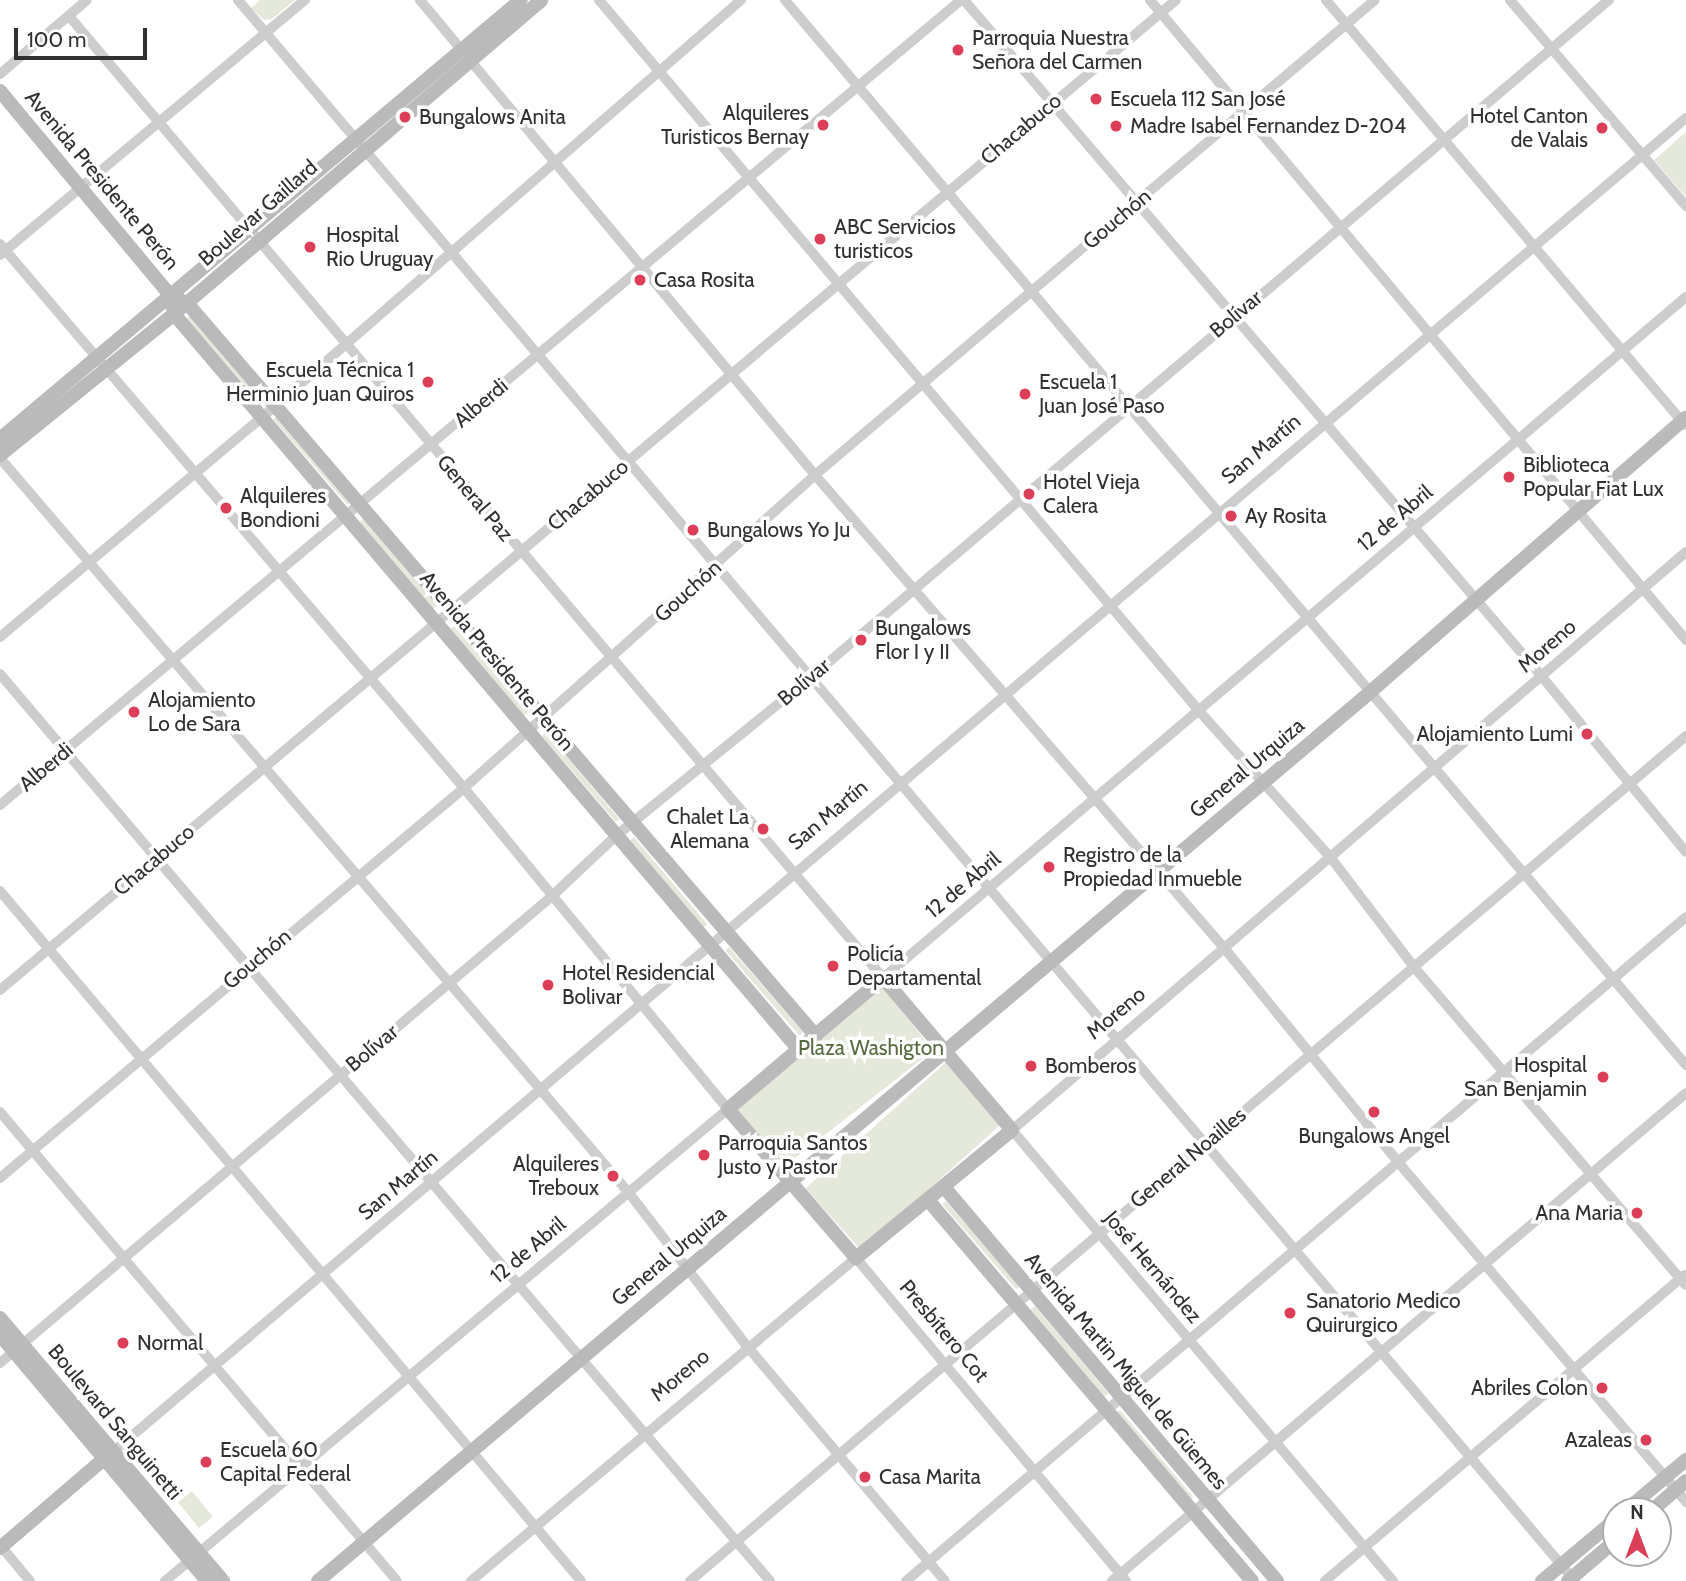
<!DOCTYPE html>
<meta charset="utf-8">
<style>
body{margin:0}
#map{position:relative;width:1686px;height:1581px;overflow:hidden;background:#fff;font-family:Cabin,sans-serif}
div>[style]{position:absolute}
.green>*{inset:0;background:#e5e9dc;transform-origin:0 0}
.street>*{height:10px;margin:-5px;padding:0 5px;transform-origin:5px;border-radius:5px;background:#cdcdcd}
.secondary>*{height:14px;margin:-7px;padding:0 7px;transform-origin:7px;border-radius:7px;background:#bababa}
.dots>*{width:19px;height:19px;translate:-50% -50%;box-sizing:border-box;border:4px solid #fff;border-radius:50%}
span{translate:-50% -50%;white-space:nowrap;text-align:center;line-height:1.15;-webkit-text-stroke:7px #fff;paint-order:stroke}
.poi-label{font-size:21px;color:#303030}
.left{translate:0 -50%;text-align:left}
.right{translate:-100% -50%;text-align:right}
.street-label{font-size:21px;color:#303030}
.park-label{font-size:21px;color:#576a40}
.north{position:absolute;left:1602px;top:1497px;width:70px;height:70px;box-sizing:border-box;background:#fff;border:2px solid #acacac;border-radius:50%;rotate:0deg;font-size:19px;font-weight:700;line-height:28px;text-align:center;color:#303030}
.north::after{content:'';display:block;margin:auto;width:24px;height:32px;background:#dc3e58;clip-path:polygon(50% 0,100% 100%,50% 72%,0 100%)}
.scale{position:absolute;left:14px;top:28px;width:133px;height:32px;box-sizing:border-box;border:4px solid #303030;border-top:0;padding-left:9px;font-size:21px;line-height:24px;white-space:nowrap;color:#303030;-webkit-text-stroke:5px #fff;paint-order:stroke}
</style>
<div id="map">
<div class="green">
<div style="clip-path:polygon(260px 0,295px 0,272px 19px,264px 20px,251px 8px)"></div>
<div style="clip-path:polygon(1686px 132px,1686px 197px,1654px 160px)"></div>
<div style="left:191px;top:315px;width:114px;height:6px;rotate:50deg"></div>
<div style="left:277px;top:416px;width:113px;height:5px;rotate:49deg"></div>
<div style="left:364px;top:518px;width:114px;height:6px;rotate:50deg"></div>
<div style="left:455px;top:625px;width:114px;height:6px;rotate:50deg"></div>
<div style="clip-path:polygon(546px 732px,619px 819px,616px 822px,542px 736px)"></div>
<div style="left:634px;top:837px;width:114px;height:5px;rotate:50deg"></div>
<div style="left:729px;top:947px;width:113px;height:5px;rotate:49deg"></div>
<div style="left:882px;top:985px;width:83px;height:192px;rotate:52deg"></div>
<div style="left:946px;top:1062px;width:83px;height:189px;rotate:48deg"></div>
<div style="left:946px;top:1201px;width:113px;height:5px;rotate:49deg"></div>
<div style="left:1035px;top:1306px;width:114px;height:6px;rotate:50deg"></div>
<div style="left:1120px;top:1410px;width:114px;height:5px;rotate:50deg"></div>
<div style="left:192px;top:1491px;width:33px;height:18px;rotate:51deg"></div>
</div>
<div class="street">
<div style="left:238px;top:0;width:2071px;rotate:49.78deg"></div>
<div style="left:420px;top:0;width:618px;rotate:50.25deg"></div>
<div style="left:815px;top:475px;width:627px;rotate:49.14deg"></div>
<div style="left:1225px;top:949px;width:274px;rotate:50.9deg"></div>
<div style="left:1398px;top:1162px;width:446px;rotate:49.7deg"></div>
<div style="left:599px;top:0;width:932px;rotate:49.83deg"></div>
<div style="left:1200px;top:712px;width:196px;rotate:48.1deg"></div>
<div style="left:1331px;top:858px;width:137px;rotate:52.7deg"></div>
<div style="left:1414px;top:967px;width:418px;rotate:49.5deg"></div>
<div style="left:785px;top:0;width:1395px;rotate:49.77deg"></div>
<div style="left:964px;top:0;width:892px;rotate:49.5deg"></div>
<div style="left:1543px;top:678px;width:225px;rotate:50.6deg"></div>
<div style="left:1150px;top:0;width:835px;rotate:50.05deg"></div>
<div style="left:1326px;top:0;width:556px;rotate:49.81deg"></div>
<div style="left:1510px;top:0;width:271px;rotate:49.5deg"></div>
<div style="left:69px;top:16px;width:1260px;rotate:49.76deg"></div>
<div style="left:883px;top:978px;width:1053px;rotate:-40.3deg"></div>
<div style="left:0;top:74px;width:114px;rotate:-40.4deg"></div>
<div style="left:0;top:244px;width:715px;rotate:49.54deg"></div>
<div style="left:464px;top:788px;width:416px;rotate:50.6deg"></div>
<div style="left:728px;top:1109px;width:735px;rotate:140.02deg"></div>
<div style="left:0;top:255px;width:398px;rotate:-39.9deg"></div>
<div style="left:0;top:458px;width:967px;rotate:49.44deg"></div>
<div style="left:629px;top:1193px;width:193px;rotate:52.4deg"></div>
<div style="left:747px;top:1346px;width:307px;rotate:49.9deg"></div>
<div style="left:0;top:637px;width:359px;rotate:-40deg"></div>
<div style="left:275px;top:406px;width:618px;rotate:-41.06deg"></div>
<div style="left:0;top:674px;width:1190px;rotate:49.67deg"></div>
<div style="left:0;top:805px;width:1254px;rotate:-39.95deg"></div>
<div style="left:0;top:891px;width:902px;rotate:49.9deg"></div>
<div style="left:0;top:990px;width:1537px;rotate:-40.09deg"></div>
<div style="left:0;top:1112px;width:614px;rotate:49.75deg"></div>
<div style="left:0;top:1178px;width:606px;rotate:-40.05deg"></div>
<div style="left:464px;top:788px;width:470px;rotate:-41.7deg"></div>
<div style="left:815px;top:475px;width:734px;rotate:-40.31deg"></div>
<div style="left:0;top:1363px;width:722px;rotate:-40.22deg"></div>
<div style="left:551px;top:897px;width:91px;rotate:-43.2deg"></div>
<div style="left:617px;top:835px;width:249px;rotate:-39.1deg"></div>
<div style="left:810px;top:678px;width:1048px;rotate:-40.32deg"></div>
<div style="left:114px;top:1451px;width:2061px;rotate:-40.3deg"></div>
<div style="left:0;top:1545px;width:47px;rotate:50.2deg"></div>
<div style="left:471px;top:1581px;width:503px;rotate:-40deg"></div>
<div style="left:856px;top:1258px;width:421px;rotate:50.1deg"></div>
<div style="left:690px;top:1581px;width:1306px;rotate:-40.31deg"></div>
<div style="left:906px;top:1581px;width:1024px;rotate:-40.41deg"></div>
<div style="left:1112px;top:1581px;width:753px;rotate:-40.37deg"></div>
<div style="left:1325px;top:1581px;width:472px;rotate:-40.4deg"></div>
<div style="left:1393px;top:1581px;width:590px;rotate:-130.19deg"></div>
<div style="left:1012px;top:1130px;width:888px;rotate:-40.62deg"></div>
</div>
<div class="secondary">
<div style="left:0;top:91px;width:267px;rotate:50.2deg"></div>
<div style="left:171px;top:296px;width:17px;rotate:24deg"></div>
<div style="left:187px;top:303px;width:966px;rotate:49.37deg"></div>
<div style="left:171px;top:296px;width:18px;rotate:81deg"></div>
<div style="left:174px;top:314px;width:966px;rotate:49.66deg"></div>
<div style="left:0;top:439px;width:681px;rotate:-40.12deg"></div>
<div style="left:0;top:455px;width:224px;rotate:-39deg"></div>
<div style="left:174px;top:314px;width:483px;rotate:-40.5deg"></div>
<div style="left:883px;top:978px;width:199px;rotate:49.7deg"></div>
<div style="left:1012px;top:1130px;width:202px;rotate:140.6deg"></div>
<div style="left:856px;top:1258px;width:196px;rotate:-130.7deg"></div>
<div style="left:728px;top:1109px;width:203px;rotate:-40.2deg"></div>
<div style="left:944px;top:1187px;width:516px;rotate:49.8deg"></div>
<div style="left:928px;top:1200px;width:500px;rotate:49.62deg"></div>
<div style="left:0;top:1318px;width:345px;rotate:49.7deg"></div>
<div style="left:0;top:1335px;width:322px;rotate:49.9deg"></div>
<div style="left:1625px;top:1511px;width:80px;rotate:-39.9deg"></div>
<div style="left:1651px;top:1511px;width:46px;rotate:-40.6deg"></div>
<div style="left:0;top:1548px;width:148px;rotate:-40.6deg"></div>
<div style="left:318px;top:1581px;width:1376px;rotate:-40.19deg"></div>
<div style="left:1369px;top:693px;width:420px;rotate:-41deg"></div>
<div style="left:1542px;top:1581px;width:97px;rotate:-40deg"></div>
<div style="left:1568px;top:1581px;width:63px;rotate:-40.5deg"></div>
</div>
<div class="dots">
<div style="left:958px;top:50px;background:#dc3e58"></div>
<div style="left:1096px;top:99px;background:#dc3e58"></div>
<div style="left:405px;top:117px;background:#dc3e58"></div>
<div style="left:823px;top:125px;background:#dc3e58"></div>
<div style="left:1116px;top:126px;background:#dc3e58"></div>
<div style="left:1602px;top:128px;background:#dc3e58"></div>
<div style="left:820px;top:239px;background:#dc3e58"></div>
<div style="left:310px;top:247px;background:#dc3e58"></div>
<div style="left:640px;top:280px;background:#dc3e58"></div>
<div style="left:428px;top:382px;background:#dc3e58"></div>
<div style="left:1025px;top:394px;background:#dc3e58"></div>
<div style="left:1509px;top:477px;background:#dc3e58"></div>
<div style="left:1029px;top:494px;background:#dc3e58"></div>
<div style="left:226px;top:508px;background:#dc3e58"></div>
<div style="left:1231px;top:516px;background:#dc3e58"></div>
<div style="left:693px;top:530px;background:#dc3e58"></div>
<div style="left:861px;top:640px;background:#dc3e58"></div>
<div style="left:134px;top:712px;background:#dc3e58"></div>
<div style="left:1587px;top:734px;background:#dc3e58"></div>
<div style="left:763px;top:829px;background:#dc3e58"></div>
<div style="left:1049px;top:867px;background:#dc3e58"></div>
<div style="left:833px;top:966px;background:#dc3e58"></div>
<div style="left:548px;top:985px;background:#dc3e58"></div>
<div style="left:1031px;top:1066px;background:#dc3e58"></div>
<div style="left:1603px;top:1077px;background:#dc3e58"></div>
<div style="left:1374px;top:1112px;background:#dc3e58"></div>
<div style="left:704px;top:1155px;background:#dc3e58"></div>
<div style="left:613px;top:1176px;background:#dc3e58"></div>
<div style="left:1637px;top:1213px;background:#dc3e58"></div>
<div style="left:1290px;top:1313px;background:#dc3e58"></div>
<div style="left:123px;top:1343px;background:#dc3e58"></div>
<div style="left:1602px;top:1388px;background:#dc3e58"></div>
<div style="left:1646px;top:1440px;background:#dc3e58"></div>
<div style="left:206px;top:1462px;background:#dc3e58"></div>
<div style="left:865px;top:1477px;background:#dc3e58"></div>
</div>
<div class="poi-label">
<span class="left" style="left:972px;top:50px">Parroquia Nuestra<br>Señora del Carmen</span>
<span class="left" style="left:1110px;top:99px">Escuela 112 San José</span>
<span class="right" style="left:809px;top:125px">Alquileres<br>Turisticos Bernay</span>
<span class="right" style="left:1588px;top:128px">Hotel Canton<br>de Valais</span>
<span class="left" style="left:419px;top:117px">Bungalows Anita</span>
<span class="left" style="left:1130px;top:126px">Madre Isabel Fernandez D-204</span>
<span class="left" style="left:834px;top:239px">ABC Servicios<br>turisticos</span>
<span class="left" style="left:326px;top:247px">Hospital<br>Rio Uruguay</span>
<span class="left" style="left:654px;top:280px">Casa Rosita</span>
<span class="right" style="left:414px;top:382px">Escuela Técnica 1<br>Herminio Juan Quiros</span>
<span class="left" style="left:1039px;top:394px">Escuela 1<br>Juan José Paso</span>
<span class="left" style="left:1523px;top:477px">Biblioteca<br>Popular Fiat Lux</span>
<span class="left" style="left:1043px;top:494px">Hotel Vieja<br>Calera</span>
<span class="left" style="left:240px;top:508px">Alquileres<br>Bondioni</span>
<span class="left" style="left:1245px;top:516px">Ay Rosita</span>
<span class="left" style="left:707px;top:530px">Bungalows Yo Ju</span>
<span class="left" style="left:875px;top:640px">Bungalows<br>Flor I y II</span>
<span class="left" style="left:148px;top:712px">Alojamiento<br>Lo de Sara</span>
<span class="right" style="left:1573px;top:734px">Alojamiento Lumi</span>
<span class="right" style="left:749px;top:829px">Chalet La<br>Alemana</span>
<span class="left" style="left:1063px;top:867px">Registro de la<br>Propiedad Inmueble</span>
<span class="left" style="left:847px;top:966px">Policía<br>Departamental</span>
<span class="left" style="left:562px;top:985px">Hotel Residencial<br>Bolivar</span>
<span class="right" style="left:1587px;top:1077px">Hospital<br>San Benjamin</span>
<span class="left" style="left:1045px;top:1066px">Bomberos</span>
<span style="left:1374px;top:1136px">Bungalows Angel</span>
<span class="left" style="left:718px;top:1155px">Parroquia Santos<br>Justo y Pastor</span>
<span class="right" style="left:599px;top:1176px">Alquileres<br>Treboux</span>
<span class="right" style="left:1623px;top:1213px">Ana Maria</span>
<span class="left" style="left:1306px;top:1313px">Sanatorio Medico<br>Quirurgico</span>
<span class="left" style="left:137px;top:1343px">Normal</span>
<span class="right" style="left:1588px;top:1388px">Abriles Colon</span>
<span class="right" style="left:1632px;top:1440px">Azaleas</span>
<span class="left" style="left:220px;top:1462px">Escuela 60<br>Capital Federal</span>
<span class="left" style="left:879px;top:1477px">Casa Marita</span>
</div>
<div class="street-label">
<span style="left:1021px;top:129px;rotate:-40deg">Chacabuco</span>
<span style="left:102px;top:180px;rotate:50deg">Avenida Presidente Perón</span>
<span style="left:258px;top:213px;rotate:-41deg">Boulevar Gaillard</span>
<span style="left:1117px;top:219px;rotate:-40deg">Gouchón</span>
<span style="left:1236px;top:314px;rotate:-40deg">Bolívar</span>
<span style="left:481px;top:403px;rotate:-40deg">Alberdi</span>
<span style="left:1261px;top:449px;rotate:-40deg">San Martín</span>
<span style="left:588px;top:495px;rotate:-40deg">Chacabuco</span>
<span style="left:475px;top:498px;rotate:50deg">General Paz</span>
<span style="left:1395px;top:518px;rotate:-40deg">12 de Abril</span>
<span style="left:688px;top:591px;rotate:-42deg">Gouchón</span>
<span style="left:1547px;top:646px;rotate:-41deg">Moreno</span>
<span style="left:497px;top:661px;rotate:50deg">Avenida Presidente Perón</span>
<span style="left:804px;top:682px;rotate:-40deg">Bolívar</span>
<span style="left:46px;top:767px;rotate:-40deg">Alberdi</span>
<span style="left:1247px;top:768px;rotate:-40deg">General Urquiza</span>
<span style="left:828px;top:815px;rotate:-40deg">San Martín</span>
<span style="left:154px;top:860px;rotate:-40deg">Chacabuco</span>
<span style="left:963px;top:885px;rotate:-40deg">12 de Abril</span>
<span style="left:257px;top:959px;rotate:-40deg">Gouchón</span>
<span style="left:1116px;top:1013px;rotate:-40deg">Moreno</span>
<span style="left:372px;top:1048px;rotate:-40deg">Bolívar</span>
<span style="left:1188px;top:1158px;rotate:-40deg">General Noailles</span>
<span style="left:398px;top:1185px;rotate:-40deg">San Martín</span>
<span style="left:528px;top:1250px;rotate:-40deg">12 de Abril</span>
<span style="left:669px;top:1256px;rotate:-40deg">General Urquiza</span>
<span style="left:1153px;top:1267px;rotate:50deg">José Hernández</span>
<span style="left:944px;top:1331px;rotate:50deg">Presbítero Cot</span>
<span style="left:1126px;top:1371px;rotate:50deg">Avenida Martin Miguel de Güemes</span>
<span style="left:680px;top:1375px;rotate:-40deg">Moreno</span>
<span style="left:115px;top:1422px;rotate:50deg">Boulevard Sanguinetti</span>
</div>
<div class="park-label">
<span style="left:871px;top:1048px">Plaza Washigton</span>
</div>
<div class="north">N</div>
<div class="scale">100 m</div>
</div>
